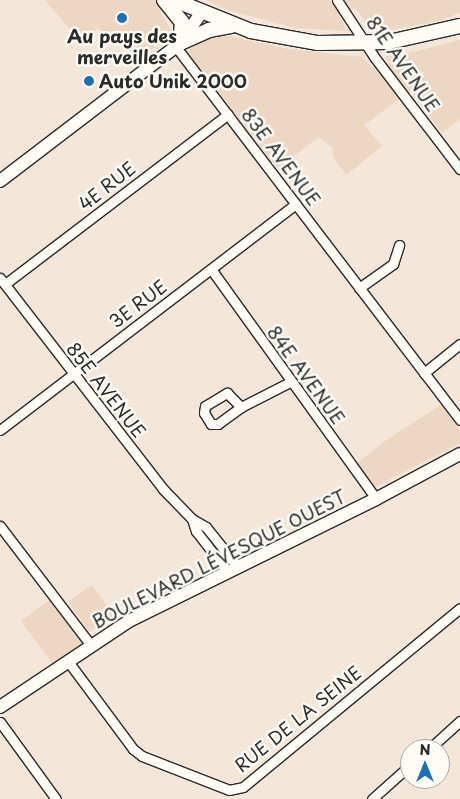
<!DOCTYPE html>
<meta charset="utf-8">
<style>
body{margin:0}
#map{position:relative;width:460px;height:799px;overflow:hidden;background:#f4e6d8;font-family:"Playpen Sans",sans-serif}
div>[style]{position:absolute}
.built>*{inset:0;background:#edd6c2;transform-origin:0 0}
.roads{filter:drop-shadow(1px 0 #2b2b2b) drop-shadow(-1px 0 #2b2b2b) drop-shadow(0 1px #2b2b2b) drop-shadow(0 -1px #2b2b2b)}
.street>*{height:9px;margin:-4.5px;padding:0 4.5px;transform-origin:4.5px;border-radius:4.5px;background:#fdfcf7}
.secondary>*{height:12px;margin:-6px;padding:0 6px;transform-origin:6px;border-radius:6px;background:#fdfcf7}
.primary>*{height:14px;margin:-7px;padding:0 7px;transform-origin:7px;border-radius:7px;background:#fdfcf7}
.dots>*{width:14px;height:14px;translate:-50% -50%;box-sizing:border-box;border:2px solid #fdfcf7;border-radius:50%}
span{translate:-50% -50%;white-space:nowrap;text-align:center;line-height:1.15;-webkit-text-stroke:5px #fdfcf7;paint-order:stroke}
.poi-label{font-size:18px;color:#2b2b2b;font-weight:700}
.left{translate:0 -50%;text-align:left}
.street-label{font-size:18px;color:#2b2b2b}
.north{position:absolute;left:400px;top:739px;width:50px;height:50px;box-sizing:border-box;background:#fdfcf7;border:1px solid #a9a8a5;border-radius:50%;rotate:0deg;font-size:14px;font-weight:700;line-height:20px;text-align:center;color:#2b2b2b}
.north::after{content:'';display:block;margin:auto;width:18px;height:22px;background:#1f6fb2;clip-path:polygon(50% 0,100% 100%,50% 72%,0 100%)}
</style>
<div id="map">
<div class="built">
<div style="clip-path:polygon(45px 0,167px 0,160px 12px,173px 33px,137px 60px,119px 38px,111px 44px,98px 28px,81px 42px)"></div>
<div style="clip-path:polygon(206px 0,460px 0,460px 13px,442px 20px,374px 33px,355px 8px,339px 16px,347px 31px,294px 28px,228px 10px)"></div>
<div style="clip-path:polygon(216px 33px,288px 49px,362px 57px,371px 67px,389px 64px,385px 54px,417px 51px,460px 40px,460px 119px,442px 133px,410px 91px,364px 125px,382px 146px,346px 175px,334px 158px,332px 147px,319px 137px,277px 168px,187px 51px)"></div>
<div style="clip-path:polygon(441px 405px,460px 430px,460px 443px,373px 488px,356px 464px,389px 438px)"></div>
<div style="left:92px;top:585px;width:37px;height:29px;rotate:55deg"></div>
<div style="left:55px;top:596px;width:59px;height:42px;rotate:54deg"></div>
</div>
<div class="roads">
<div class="street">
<div style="left:337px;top:0;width:69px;rotate:56.8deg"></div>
<div style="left:375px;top:58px;width:140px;rotate:52.6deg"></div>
<div style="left:176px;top:47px;width:469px;rotate:52.7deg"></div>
<div style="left:211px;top:269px;width:283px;rotate:54.3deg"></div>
<div style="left:0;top:278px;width:267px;rotate:52.3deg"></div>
<div style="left:163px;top:489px;width:42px;rotate:46deg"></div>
<div style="left:192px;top:519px;width:16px;rotate:30deg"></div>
<div style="left:206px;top:527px;width:50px;rotate:51.5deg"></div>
<div style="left:5px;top:284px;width:280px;rotate:-37.3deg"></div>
<div style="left:359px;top:288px;width:42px;rotate:-35.2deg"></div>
<div style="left:393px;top:264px;width:20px;rotate:-72deg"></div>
<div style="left:424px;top:373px;width:46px;rotate:-38.9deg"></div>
<div style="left:227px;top:393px;width:20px;rotate:45deg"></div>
<div style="left:241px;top:407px;width:29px;rotate:144deg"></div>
<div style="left:218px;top:424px;width:7px;rotate:180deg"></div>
<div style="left:211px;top:424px;width:13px;rotate:-122deg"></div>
<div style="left:204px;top:413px;width:7px;rotate:-82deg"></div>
<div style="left:205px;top:406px;width:26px;rotate:-31deg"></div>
<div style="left:241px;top:407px;width:55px;rotate:-27deg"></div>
<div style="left:0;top:430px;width:372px;rotate:-37.4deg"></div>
<div style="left:192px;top:519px;width:13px;rotate:72deg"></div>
<div style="left:196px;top:531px;width:51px;rotate:52.2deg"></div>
<div style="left:0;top:526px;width:148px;rotate:52.7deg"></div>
<div style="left:67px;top:660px;width:111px;rotate:53.4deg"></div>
<div style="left:133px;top:749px;width:11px;rotate:38deg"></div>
<div style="left:142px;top:756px;width:93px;rotate:21.3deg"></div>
<div style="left:229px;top:790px;width:14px;rotate:-12deg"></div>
<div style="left:243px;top:787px;width:281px;rotate:-39.5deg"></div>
<div style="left:0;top:722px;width:95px;rotate:54deg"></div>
<div style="left:429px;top:749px;width:42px;rotate:-42.1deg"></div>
<div style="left:372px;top:799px;width:51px;rotate:-41.8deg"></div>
</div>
<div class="secondary">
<div style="left:0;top:181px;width:224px;rotate:-37.4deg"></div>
<div style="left:178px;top:45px;width:39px;rotate:-54deg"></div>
<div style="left:0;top:707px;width:155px;rotate:-33.7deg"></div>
<div style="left:129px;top:621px;width:275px;rotate:-26.3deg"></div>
<div style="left:376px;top:499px;width:95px;rotate:-28.2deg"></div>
</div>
<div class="primary">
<div style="left:164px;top:0;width:28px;rotate:51deg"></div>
<div style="left:182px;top:22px;width:21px;rotate:95deg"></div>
<div style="left:180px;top:43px;width:32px;rotate:-24deg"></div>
<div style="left:209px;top:30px;width:22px;rotate:-10deg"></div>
<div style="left:174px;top:0;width:83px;rotate:21.9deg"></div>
<div style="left:251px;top:31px;width:68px;rotate:10.2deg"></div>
<div style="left:318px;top:43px;width:71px;rotate:-0.8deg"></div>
<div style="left:389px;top:42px;width:73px;rotate:-12.7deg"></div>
</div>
</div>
<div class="dots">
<div style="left:122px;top:18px;background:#1f6fb2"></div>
<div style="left:89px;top:81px;background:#1f6fb2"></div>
</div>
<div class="poi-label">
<span style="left:122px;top:47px">Au pays des<br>merveilles</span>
<span class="left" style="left:99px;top:81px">Auto Unik 2000</span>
</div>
<div class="street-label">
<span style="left:403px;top:64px;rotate:55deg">81E AVENUE</span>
<span style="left:281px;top:157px;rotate:53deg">83E AVENUE</span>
<span style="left:107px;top:186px;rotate:-38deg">4E RUE</span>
<span style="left:138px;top:304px;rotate:-37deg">3E RUE</span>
<span style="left:306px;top:375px;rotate:54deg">84E AVENUE</span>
<span style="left:106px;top:390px;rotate:52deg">85E AVENUE</span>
<span style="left:219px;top:559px;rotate:-27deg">BOULEVARD LÉVESQUE OUEST</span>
<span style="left:298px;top:719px;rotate:-39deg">RUE DE LA SEINE</span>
</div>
<div class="north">N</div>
</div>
